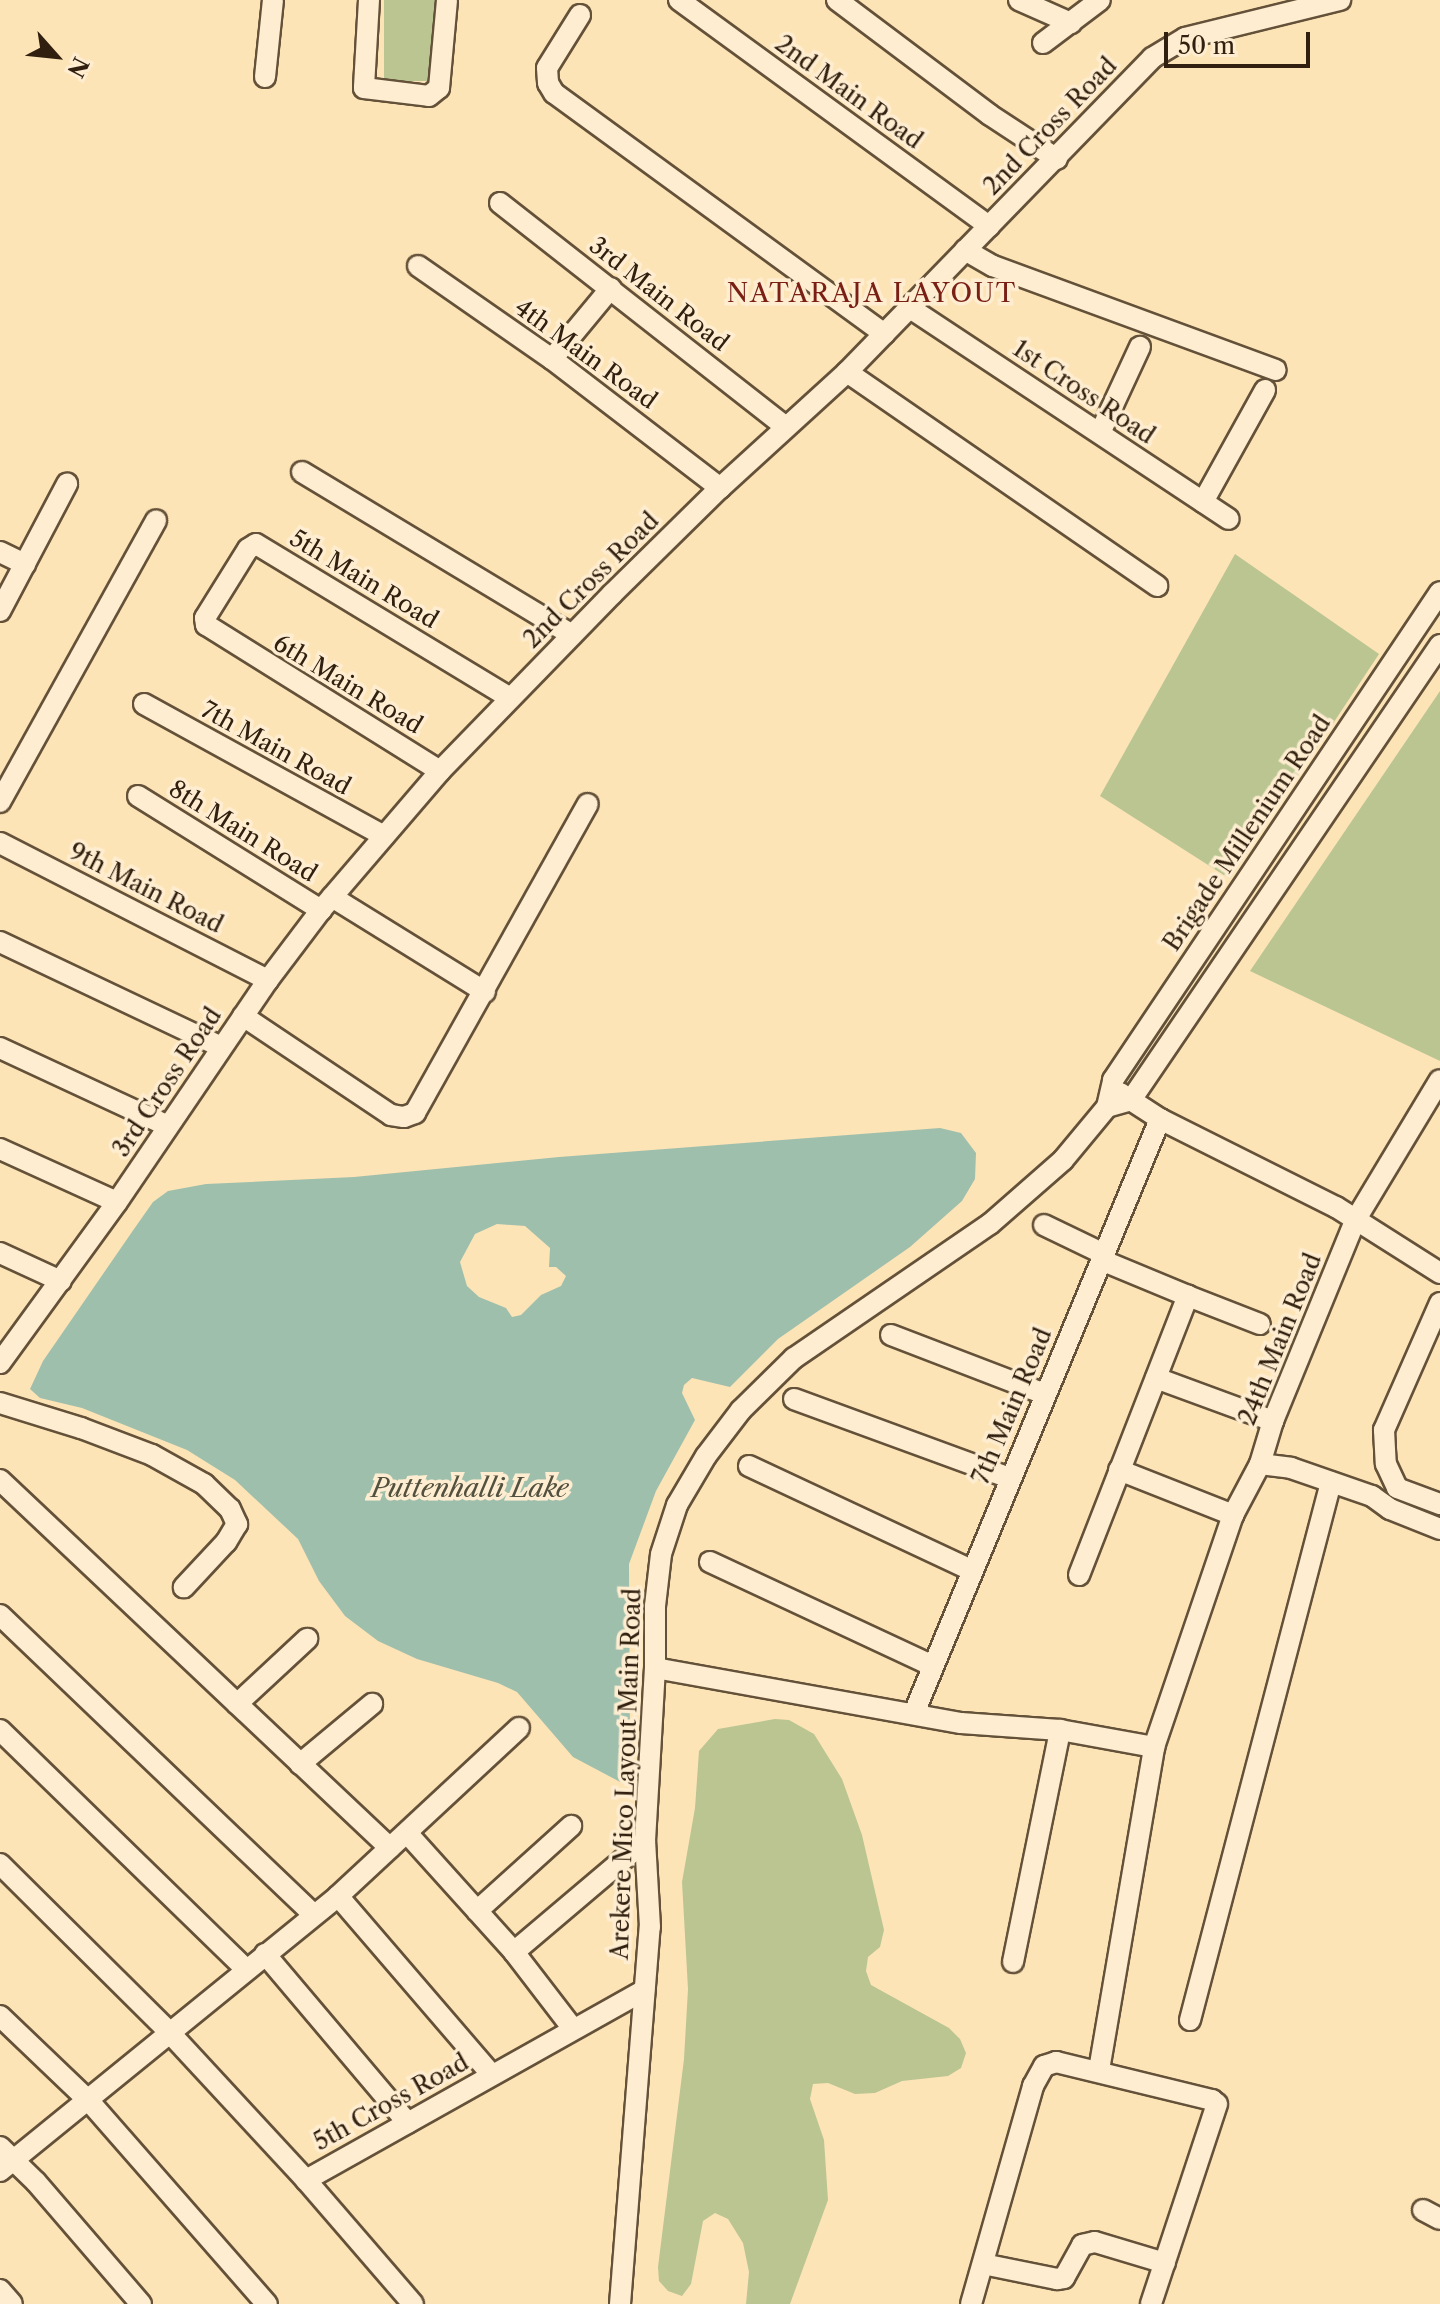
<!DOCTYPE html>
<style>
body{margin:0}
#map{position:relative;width:1440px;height:2304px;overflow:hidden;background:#fde4b6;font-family:"Libre Caslon Text",serif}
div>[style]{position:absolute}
.green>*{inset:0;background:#bac592;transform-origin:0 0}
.water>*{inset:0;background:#9fbfad}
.roads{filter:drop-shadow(2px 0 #645139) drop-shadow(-2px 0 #645139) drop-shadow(0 2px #645139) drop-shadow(0 -2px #645139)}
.minor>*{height:20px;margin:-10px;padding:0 10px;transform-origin:10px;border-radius:10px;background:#feedd0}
span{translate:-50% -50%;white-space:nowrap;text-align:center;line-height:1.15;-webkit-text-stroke:7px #feedd0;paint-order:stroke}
.street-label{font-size:24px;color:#31200f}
.neighbourhood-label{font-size:26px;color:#7a1f14;letter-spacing:2px}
.water-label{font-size:26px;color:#52503e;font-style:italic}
.north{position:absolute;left:16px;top:16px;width:80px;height:80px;-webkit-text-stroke:6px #feedd0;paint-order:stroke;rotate:117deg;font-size:22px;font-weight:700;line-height:32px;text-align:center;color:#31200f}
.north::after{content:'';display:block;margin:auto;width:28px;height:36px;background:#31200f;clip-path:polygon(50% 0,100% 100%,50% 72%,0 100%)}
.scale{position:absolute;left:1164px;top:32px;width:146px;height:36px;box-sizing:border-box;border:4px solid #31200f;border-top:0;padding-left:10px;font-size:24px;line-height:28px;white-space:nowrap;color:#31200f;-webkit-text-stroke:6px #feedd0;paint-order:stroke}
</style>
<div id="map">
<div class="green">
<div style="left:384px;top:0;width:54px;height:81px"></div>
<div style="clip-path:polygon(1235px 554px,1379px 654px,1230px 879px,1100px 796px)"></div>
<div style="clip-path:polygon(1440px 691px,1440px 1061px,1250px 971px)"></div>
<div style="clip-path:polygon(775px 1719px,789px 1720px,814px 1734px,842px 1779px,862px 1835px,884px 1930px,880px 1947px,868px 1957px,866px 1971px,871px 1985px,949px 2028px,960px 2039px,966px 2053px,961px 2068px,948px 2076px,902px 2081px,875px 2093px,855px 2094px,828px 2083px,813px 2084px,810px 2099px,824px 2140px,828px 2200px,790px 2304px,746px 2304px,749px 2272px,743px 2243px,728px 2219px,715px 2213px,703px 2221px,691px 2284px,682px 2296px,668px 2291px,659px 2281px,658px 2267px,684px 2059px,688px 1989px,682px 1882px,695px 1808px,699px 1751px,718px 1729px)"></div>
</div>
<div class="water">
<div style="clip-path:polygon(evenodd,940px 1128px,961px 1133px,976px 1153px,975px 1179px,962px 1201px,910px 1247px,778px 1339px,730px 1387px,692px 1378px,684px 1385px,682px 1393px,695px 1420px,656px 1491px,629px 1564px,630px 1752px,624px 1784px,573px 1757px,517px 1692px,498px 1683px,417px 1659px,378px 1641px,345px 1616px,319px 1581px,298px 1539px,235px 1480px,187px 1450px,82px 1408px,40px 1398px,30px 1389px,43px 1361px,134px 1229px,153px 1202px,168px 1191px,206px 1184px,354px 1177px,559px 1157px,940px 1128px,497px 1224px,525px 1226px,550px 1248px,549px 1267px,556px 1267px,566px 1276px,561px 1286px,541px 1295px,521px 1315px,512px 1317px,506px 1308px,479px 1297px,467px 1286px,460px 1262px,475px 1234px,497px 1224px)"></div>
</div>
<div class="roads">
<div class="minor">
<div style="left:369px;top:0;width:88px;rotate:93.3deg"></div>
<div style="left:364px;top:88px;width:65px;rotate:7deg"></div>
<div style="left:429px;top:96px;width:13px;rotate:-39deg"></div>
<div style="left:439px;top:88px;width:88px;rotate:-84.8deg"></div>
<div style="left:679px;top:0;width:384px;rotate:36.1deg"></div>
<div style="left:837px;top:0;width:191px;rotate:36.9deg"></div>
<div style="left:990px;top:115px;width:80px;rotate:33.3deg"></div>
<div style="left:1019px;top:0;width:57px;rotate:23.9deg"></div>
<div style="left:580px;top:15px;width:62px;rotate:121.9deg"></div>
<div style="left:547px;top:68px;width:15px;rotate:86deg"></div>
<div style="left:548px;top:83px;width:12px;rotate:59deg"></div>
<div style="left:554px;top:93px;width:409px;rotate:36.1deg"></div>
<div style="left:1043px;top:43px;width:71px;rotate:-37deg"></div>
<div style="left:265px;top:77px;width:77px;rotate:-84.1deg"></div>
<div style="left:500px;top:203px;width:363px;rotate:38.1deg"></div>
<div style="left:965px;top:250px;width:32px;rotate:30deg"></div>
<div style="left:993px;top:266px;width:301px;rotate:20.2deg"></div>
<div style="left:418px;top:266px;width:163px;rotate:34.8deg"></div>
<div style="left:552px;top:359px;width:212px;rotate:37.5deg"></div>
<div style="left:910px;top:308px;width:382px;rotate:33.5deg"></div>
<div style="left:552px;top:359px;width:92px;rotate:-50.3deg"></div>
<div style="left:847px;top:372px;width:377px;rotate:34.6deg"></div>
<div style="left:1100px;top:433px;width:95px;rotate:-65.1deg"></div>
<div style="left:302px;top:472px;width:315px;rotate:31.1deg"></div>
<div style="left:1203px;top:502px;width:128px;rotate:-61deg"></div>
<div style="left:0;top:552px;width:28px;rotate:26deg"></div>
<div style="left:0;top:611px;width:144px;rotate:-62.2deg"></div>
<div style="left:144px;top:704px;width:274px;rotate:28.8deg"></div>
<div style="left:440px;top:771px;width:276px;rotate:-148deg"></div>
<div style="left:206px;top:625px;width:7px;rotate:-98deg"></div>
<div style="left:205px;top:618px;width:81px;rotate:-58.1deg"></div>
<div style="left:248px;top:549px;width:9px;rotate:-32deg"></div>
<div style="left:256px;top:544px;width:297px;rotate:31.2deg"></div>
<div style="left:138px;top:796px;width:216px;rotate:31.9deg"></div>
<div style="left:0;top:802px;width:322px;rotate:-61deg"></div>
<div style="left:0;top:843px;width:301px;rotate:27.1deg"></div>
<div style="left:332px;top:897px;width:180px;rotate:31.8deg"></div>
<div style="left:0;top:942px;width:245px;rotate:25.4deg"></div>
<div style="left:243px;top:1016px;width:178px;rotate:33.8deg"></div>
<div style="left:391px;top:1115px;width:13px;rotate:9deg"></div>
<div style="left:404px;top:1117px;width:12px;rotate:-20deg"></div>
<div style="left:415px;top:1113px;width:354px;rotate:-60.8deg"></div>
<div style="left:0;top:1048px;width:185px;rotate:24.9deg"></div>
<div style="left:1120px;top:1093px;width:48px;rotate:33deg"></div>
<div style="left:1160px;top:1119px;width:197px;rotate:26.6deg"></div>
<div style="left:1336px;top:1207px;width:123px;rotate:32.4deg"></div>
<div style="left:1107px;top:1107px;width:28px;rotate:-77deg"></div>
<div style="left:1113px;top:1080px;width:587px;rotate:-56.17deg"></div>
<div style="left:1107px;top:1107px;width:25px;rotate:-16deg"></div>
<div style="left:1131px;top:1100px;width:550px;rotate:-55.82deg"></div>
<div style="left:0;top:1149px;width:128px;rotate:24.4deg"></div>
<div style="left:1044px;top:1225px;width:67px;rotate:25.8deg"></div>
<div style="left:0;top:1253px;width:67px;rotate:24.7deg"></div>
<div style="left:1188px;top:1296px;width:77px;rotate:21.3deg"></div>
<div style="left:1440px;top:1303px;width:139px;rotate:113.8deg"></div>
<div style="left:1384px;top:1430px;width:34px;rotate:87deg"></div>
<div style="left:1386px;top:1464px;width:26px;rotate:65deg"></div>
<div style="left:1397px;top:1488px;width:46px;rotate:20.4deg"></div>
<div style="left:891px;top:1335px;width:165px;rotate:21deg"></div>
<div style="left:0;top:1363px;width:199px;rotate:-54deg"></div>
<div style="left:117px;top:1202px;width:268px;rotate:-55.8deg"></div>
<div style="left:268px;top:980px;width:88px;rotate:-52.9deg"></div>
<div style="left:321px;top:910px;width:183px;rotate:-49.4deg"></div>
<div style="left:440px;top:771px;width:247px;rotate:-45.8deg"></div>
<div style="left:612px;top:594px;width:151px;rotate:-44.5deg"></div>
<div style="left:720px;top:488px;width:172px;rotate:-42.4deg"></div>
<div style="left:847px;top:372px;width:438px;rotate:-45.8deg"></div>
<div style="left:1152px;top:58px;width:39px;rotate:-31deg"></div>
<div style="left:1185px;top:38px;width:160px;rotate:-13.8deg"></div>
<div style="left:1156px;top:1378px;width:125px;rotate:20.2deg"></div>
<div style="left:794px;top:1399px;width:230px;rotate:20.1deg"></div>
<div style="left:0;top:1403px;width:85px;rotate:17.2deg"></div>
<div style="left:81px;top:1428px;width:76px;rotate:20.8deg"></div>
<div style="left:152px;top:1455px;width:60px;rotate:29.1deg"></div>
<div style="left:204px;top:1484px;width:36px;rotate:44deg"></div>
<div style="left:230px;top:1509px;width:17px;rotate:65deg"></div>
<div style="left:237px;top:1524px;width:21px;rotate:121deg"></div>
<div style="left:226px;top:1542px;width:62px;rotate:133deg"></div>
<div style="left:1260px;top:1464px;width:31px;rotate:7deg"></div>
<div style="left:1291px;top:1468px;width:86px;rotate:19.1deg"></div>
<div style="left:1372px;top:1496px;width:22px;rotate:36deg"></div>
<div style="left:1390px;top:1509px;width:54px;rotate:21.8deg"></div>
<div style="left:749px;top:1466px;width:245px;rotate:25.1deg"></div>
<div style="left:1119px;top:1470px;width:123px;rotate:21.5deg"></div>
<div style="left:0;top:1480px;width:536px;rotate:43.34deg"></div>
<div style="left:710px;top:1562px;width:244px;rotate:25deg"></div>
<div style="left:1079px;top:1575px;width:300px;rotate:-68.7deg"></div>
<div style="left:1188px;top:1296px;width:94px;rotate:-157.5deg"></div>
<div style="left:0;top:1615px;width:434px;rotate:43.7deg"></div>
<div style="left:655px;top:1668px;width:311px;rotate:10.2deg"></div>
<div style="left:961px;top:1723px;width:99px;rotate:4deg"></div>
<div style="left:1060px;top:1730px;width:96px;rotate:10.3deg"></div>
<div style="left:1154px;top:1747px;width:245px;rotate:-71.2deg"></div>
<div style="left:1233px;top:1515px;width:58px;rotate:-62.1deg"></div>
<div style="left:1260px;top:1464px;width:45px;rotate:-73.2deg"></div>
<div style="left:1273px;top:1421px;width:218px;rotate:-67.7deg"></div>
<div style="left:1356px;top:1219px;width:162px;rotate:-58.9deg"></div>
<div style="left:237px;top:1704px;width:96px;rotate:-42.9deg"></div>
<div style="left:914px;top:1713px;width:643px;rotate:-67.5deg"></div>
<div style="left:0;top:1730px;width:344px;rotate:44.2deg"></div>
<div style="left:300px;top:1764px;width:94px;rotate:-39.8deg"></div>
<div style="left:407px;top:1833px;width:160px;rotate:48deg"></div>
<div style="left:514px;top:1952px;width:172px;rotate:-40.3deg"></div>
<div style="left:0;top:1864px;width:238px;rotate:44.8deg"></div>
<div style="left:169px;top:2032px;width:202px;rotate:47.2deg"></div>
<div style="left:338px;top:1896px;width:236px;rotate:49.3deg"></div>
<div style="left:477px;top:1911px;width:127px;rotate:-42.1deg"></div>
<div style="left:514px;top:1952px;width:97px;rotate:52.5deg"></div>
<div style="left:265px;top:1954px;width:221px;rotate:49.8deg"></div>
<div style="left:1013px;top:1962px;width:237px;rotate:-78.5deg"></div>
<div style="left:0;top:2016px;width:123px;rotate:43.7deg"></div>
<div style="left:89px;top:2101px;width:270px;rotate:48.8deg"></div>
<div style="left:1190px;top:2020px;width:556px;rotate:-75.31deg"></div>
<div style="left:1099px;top:2070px;width:328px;rotate:-80.3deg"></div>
<div style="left:0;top:2147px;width:50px;rotate:44.2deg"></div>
<div style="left:36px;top:2182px;width:161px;rotate:49.3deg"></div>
<div style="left:0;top:2171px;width:436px;rotate:-39.1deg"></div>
<div style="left:338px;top:1896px;width:247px;rotate:-42.9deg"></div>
<div style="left:1423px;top:2210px;width:19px;rotate:28deg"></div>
<div style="left:983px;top:2264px;width:76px;rotate:11.5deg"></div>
<div style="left:1057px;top:2279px;width:7px;rotate:-8deg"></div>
<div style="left:1064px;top:2278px;width:38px;rotate:-61deg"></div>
<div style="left:1082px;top:2245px;width:13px;rotate:-13deg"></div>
<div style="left:1095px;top:2242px;width:73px;rotate:16.7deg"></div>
<div style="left:0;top:2290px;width:18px;rotate:49deg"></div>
<div style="left:413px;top:2304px;width:164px;rotate:-130.8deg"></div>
<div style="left:306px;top:2180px;width:388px;rotate:-29.3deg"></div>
<div style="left:620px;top:2304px;width:378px;rotate:-85.5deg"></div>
<div style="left:650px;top:1927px;width:86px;rotate:-93.3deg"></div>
<div style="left:645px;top:1841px;width:173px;rotate:-86.7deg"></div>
<div style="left:655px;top:1668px;width:62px;rotate:-90deg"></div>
<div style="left:655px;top:1606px;width:52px;rotate:-83.4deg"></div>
<div style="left:661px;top:1554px;width:52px;rotate:-71.9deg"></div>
<div style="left:677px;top:1505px;width:57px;rotate:-59.4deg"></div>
<div style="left:706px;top:1456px;width:58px;rotate:-52.7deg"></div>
<div style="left:741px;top:1410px;width:74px;rotate:-44.5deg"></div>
<div style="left:794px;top:1358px;width:237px;rotate:-34.4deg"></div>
<div style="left:990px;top:1224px;width:97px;rotate:-41.2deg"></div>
<div style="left:1063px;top:1160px;width:69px;rotate:-50.3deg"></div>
<div style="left:971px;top:2304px;width:227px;rotate:-74.1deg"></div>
<div style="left:1033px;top:2086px;width:23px;rotate:-61deg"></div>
<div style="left:1044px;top:2066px;width:13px;rotate:-18deg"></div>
<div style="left:1056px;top:2062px;width:161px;rotate:13.7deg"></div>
<div style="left:1212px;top:2100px;width:6px;rotate:39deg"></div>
<div style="left:1217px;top:2104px;width:211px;rotate:108.3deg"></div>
</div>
</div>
<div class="street-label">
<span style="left:849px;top:92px;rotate:36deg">2nd Main Road</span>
<span style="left:1050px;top:126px;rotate:-46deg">2nd Cross Road</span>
<span style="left:659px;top:294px;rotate:38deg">3rd Main Road</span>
<span style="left:586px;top:354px;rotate:36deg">4th Main Road</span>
<span style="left:1084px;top:392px;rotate:34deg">1st Cross Road</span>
<span style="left:364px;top:579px;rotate:31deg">5th Main Road</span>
<span style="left:591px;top:580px;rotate:-45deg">2nd Cross Road</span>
<span style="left:348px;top:684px;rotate:31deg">6th Main Road</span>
<span style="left:276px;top:748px;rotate:29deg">7th Main Road</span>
<span style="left:243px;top:831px;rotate:32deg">8th Main Road</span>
<span style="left:1247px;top:833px;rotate:-56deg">Brigade Millenium Road</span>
<span style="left:146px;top:888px;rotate:27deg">9th Main Road</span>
<span style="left:167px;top:1082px;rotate:-56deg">3rd Cross Road</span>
<span style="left:1280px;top:1339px;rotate:-68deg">24th Main Road</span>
<span style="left:1012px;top:1406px;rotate:-67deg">7th Main Road</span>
<span style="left:626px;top:1774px;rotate:-88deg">Arekere Mico Layout Main Road</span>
<span style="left:391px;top:2102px;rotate:-29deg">5th Cross Road</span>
</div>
<div class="neighbourhood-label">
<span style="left:872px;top:294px">NATARAJA LAYOUT</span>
</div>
<div class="water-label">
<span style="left:470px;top:1489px">Puttenhalli Lake</span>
</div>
<div class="north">N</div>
<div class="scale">50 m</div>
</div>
